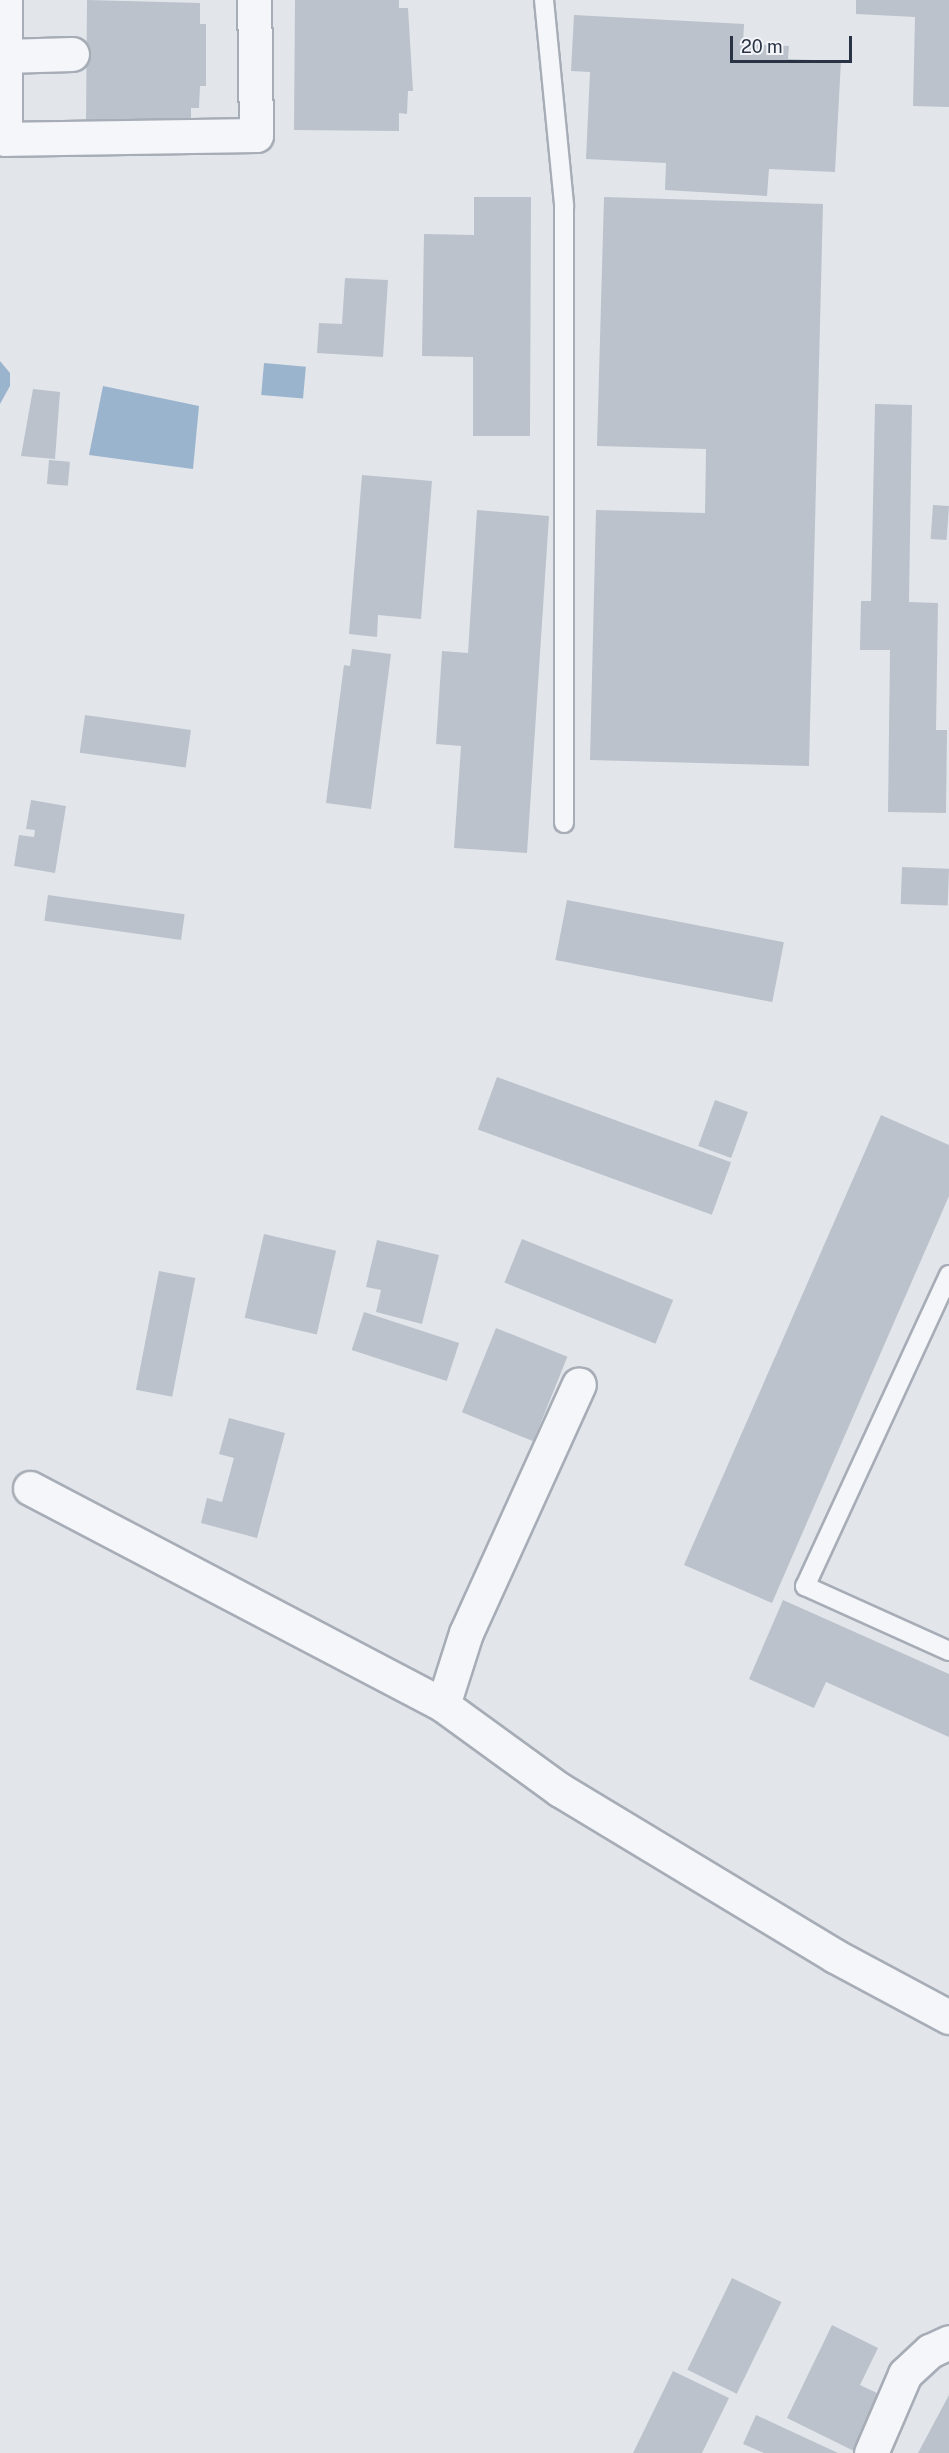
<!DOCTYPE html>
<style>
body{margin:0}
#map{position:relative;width:949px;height:2453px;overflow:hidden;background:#e2e6eb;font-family:"Public Sans",sans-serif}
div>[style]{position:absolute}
.water>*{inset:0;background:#9bb4cd;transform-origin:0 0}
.building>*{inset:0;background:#bbc2cb;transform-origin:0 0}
.roads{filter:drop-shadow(2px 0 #a7adb6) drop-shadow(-2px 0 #a7adb6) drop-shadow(0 2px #a7adb6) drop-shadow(0 -2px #a7adb6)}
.lane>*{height:18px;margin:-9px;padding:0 9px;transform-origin:9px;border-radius:9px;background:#f5f6f9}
.street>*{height:33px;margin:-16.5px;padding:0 16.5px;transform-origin:16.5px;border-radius:16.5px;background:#f5f6f9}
span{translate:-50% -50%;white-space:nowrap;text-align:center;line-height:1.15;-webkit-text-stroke:4.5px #f2f4f8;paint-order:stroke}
.scale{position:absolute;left:730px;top:36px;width:122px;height:27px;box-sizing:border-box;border:3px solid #293344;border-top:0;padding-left:8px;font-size:18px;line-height:21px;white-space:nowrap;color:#293344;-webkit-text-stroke:4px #f2f4f8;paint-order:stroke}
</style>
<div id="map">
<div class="water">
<div style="clip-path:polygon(0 361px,10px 373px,10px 386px,0 404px)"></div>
<div style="left:264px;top:363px;width:42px;height:32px;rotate:5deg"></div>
<div style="clip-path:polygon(103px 386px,199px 406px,193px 469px,89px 455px)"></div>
</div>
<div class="building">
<div style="clip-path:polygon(87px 0,200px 3px,200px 24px,206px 24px,206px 86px,200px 86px,199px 108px,191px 108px,191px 125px,86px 125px)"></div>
<div style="clip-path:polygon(295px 0,399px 0,399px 8px,408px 8px,413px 91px,408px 91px,407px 114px,399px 113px,399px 131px,294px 130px)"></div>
<div style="clip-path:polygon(856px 0,949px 0,949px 107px,913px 106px,915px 17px,856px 14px)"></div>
<div style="clip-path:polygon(574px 15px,744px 24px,743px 44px,789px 46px,788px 59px,841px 61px,835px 172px,769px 169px,767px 196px,665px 190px,666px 163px,586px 159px,590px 72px,571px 71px)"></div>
<div style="clip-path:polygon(474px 197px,531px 197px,530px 436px,473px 436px,473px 357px,422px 356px,424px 234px,474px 235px)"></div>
<div style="clip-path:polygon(604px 197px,823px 204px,809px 766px,590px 760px,596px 510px,705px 513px,706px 449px,597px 446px)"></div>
<div style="clip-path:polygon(345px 278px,388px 280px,383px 357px,317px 353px,319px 323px,342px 324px)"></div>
<div style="clip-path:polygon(33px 389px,60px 392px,55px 459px,21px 456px)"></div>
<div style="clip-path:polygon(875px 404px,912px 405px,909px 602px,938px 603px,936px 730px,947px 730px,946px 813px,888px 812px,890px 650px,860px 650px,861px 601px,871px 601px)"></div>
<div style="left:49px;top:460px;width:21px;height:24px;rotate:5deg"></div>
<div style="clip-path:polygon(362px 475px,432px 481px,421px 619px,378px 615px,377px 637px,349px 634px)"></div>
<div style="left:933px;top:505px;width:16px;height:34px;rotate:4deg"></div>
<div style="clip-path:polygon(477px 510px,549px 516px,527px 853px,454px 848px,461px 746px,436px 744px,442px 651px,468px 653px)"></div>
<div style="clip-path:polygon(352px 649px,391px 654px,371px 809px,326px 803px,344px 665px,350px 666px)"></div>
<div style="left:85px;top:715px;width:107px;height:38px;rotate:8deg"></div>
<div style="clip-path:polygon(31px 800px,66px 806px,55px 873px,14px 866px,19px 835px,34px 837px,35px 830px,26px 829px)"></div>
<div style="left:902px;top:867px;width:47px;height:37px;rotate:2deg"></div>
<div style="left:48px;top:895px;width:138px;height:26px;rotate:8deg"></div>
<div style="left:567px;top:900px;width:221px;height:61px;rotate:11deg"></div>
<div style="left:497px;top:1077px;width:249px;height:56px;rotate:20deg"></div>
<div style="left:715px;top:1100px;width:35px;height:49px;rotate:20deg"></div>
<div style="clip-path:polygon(881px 1115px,949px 1145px,949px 1196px,772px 1603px,684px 1565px)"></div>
<div style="left:264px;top:1234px;width:74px;height:86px;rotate:13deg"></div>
<div style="left:522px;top:1239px;width:163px;height:47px;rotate:22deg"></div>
<div style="clip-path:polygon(377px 1240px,439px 1255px,422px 1324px,376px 1312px,381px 1290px,366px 1287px)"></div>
<div style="left:159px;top:1271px;width:37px;height:121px;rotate:11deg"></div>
<div style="left:364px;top:1312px;width:100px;height:40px;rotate:18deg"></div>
<div style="left:496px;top:1328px;width:77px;height:91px;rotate:22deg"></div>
<div style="clip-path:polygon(229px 1418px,285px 1433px,257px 1538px,201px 1523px,207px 1498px,222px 1502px,234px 1458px,219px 1454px)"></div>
<div style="clip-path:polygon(783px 1600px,949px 1674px,949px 1737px,826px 1682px,814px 1708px,749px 1679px)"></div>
<div style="left:732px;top:2278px;width:55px;height:102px;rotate:26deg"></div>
<div style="clip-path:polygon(832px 2325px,878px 2348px,860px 2385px,881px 2395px,854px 2451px,787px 2418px)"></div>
<div style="clip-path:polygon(673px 2371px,729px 2398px,702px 2453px,633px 2453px)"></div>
<div style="clip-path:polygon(949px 2395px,949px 2453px,918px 2453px)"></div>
<div style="clip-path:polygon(756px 2415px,838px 2453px,764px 2453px,743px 2444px)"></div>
</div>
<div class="roads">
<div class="lane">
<div style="left:544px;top:0;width:206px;rotate:84.4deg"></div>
<div style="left:564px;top:205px;width:618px;rotate:90deg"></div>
<div style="left:949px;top:1275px;width:343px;rotate:114.8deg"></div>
<div style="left:805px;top:1586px;width:158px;rotate:24.3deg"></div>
</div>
<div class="street">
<div style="left:5px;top:0;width:139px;rotate:90deg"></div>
<div style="left:5px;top:139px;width:251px;rotate:-0.9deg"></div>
<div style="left:256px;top:135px;width:135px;rotate:-90.8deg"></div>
<div style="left:5px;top:56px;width:67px;rotate:-1.7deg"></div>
<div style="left:30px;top:1488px;width:467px;rotate:27.7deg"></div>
<div style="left:443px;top:1705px;width:145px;rotate:36deg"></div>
<div style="left:560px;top:1790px;width:321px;rotate:31.1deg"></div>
<div style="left:835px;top:1956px;width:129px;rotate:28.2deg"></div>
<div style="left:443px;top:1705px;width:76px;rotate:-72.3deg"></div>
<div style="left:466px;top:1633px;width:273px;rotate:-65.6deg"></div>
<div style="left:871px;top:2453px;width:86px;rotate:-66.7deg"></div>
<div style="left:905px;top:2374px;width:34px;rotate:-43deg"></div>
<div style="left:930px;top:2351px;width:21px;rotate:-25deg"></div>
</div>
</div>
<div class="scale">20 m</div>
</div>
